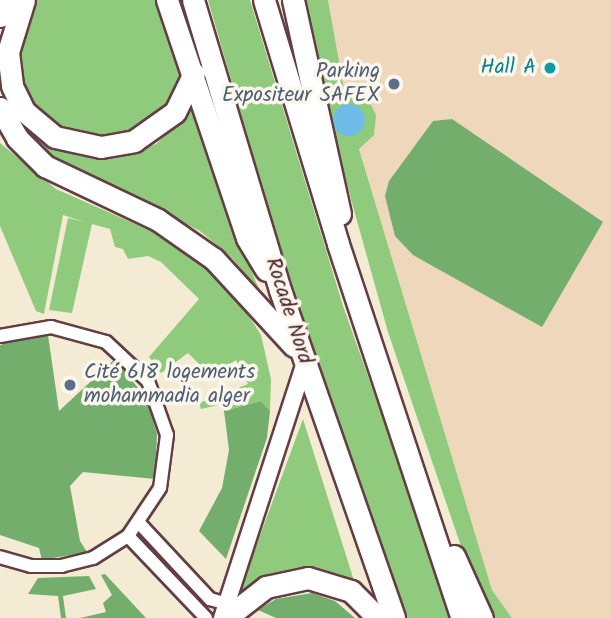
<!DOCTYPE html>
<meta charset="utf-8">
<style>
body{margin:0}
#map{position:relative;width:611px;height:618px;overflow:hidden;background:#f4ebd5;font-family:Kalam,sans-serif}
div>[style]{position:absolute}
.built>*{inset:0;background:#eed7bb}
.green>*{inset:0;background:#90ca7d}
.forest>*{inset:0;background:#74ae6c}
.water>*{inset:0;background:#6fbce9}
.round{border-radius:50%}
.roads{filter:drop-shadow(2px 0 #643e44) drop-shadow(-2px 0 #643e44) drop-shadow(0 2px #643e44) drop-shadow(0 -2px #643e44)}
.street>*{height:12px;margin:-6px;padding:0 6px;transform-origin:6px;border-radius:6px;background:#fff}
.secondary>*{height:16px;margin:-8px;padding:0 8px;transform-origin:8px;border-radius:8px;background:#fff}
.highway>*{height:21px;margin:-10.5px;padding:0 10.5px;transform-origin:10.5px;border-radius:10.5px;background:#fff}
.dots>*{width:19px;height:19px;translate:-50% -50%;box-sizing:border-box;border:4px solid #fbf7ec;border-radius:50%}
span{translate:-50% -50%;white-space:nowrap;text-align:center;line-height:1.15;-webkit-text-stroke:7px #fbf7ec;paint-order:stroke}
.culture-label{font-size:21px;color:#0d838f}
.right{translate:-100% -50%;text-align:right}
.service-label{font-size:21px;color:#4e5e75}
.left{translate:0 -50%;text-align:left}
.street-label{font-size:21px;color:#4a1f2b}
</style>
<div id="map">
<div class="built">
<div style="clip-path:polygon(328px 0,611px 0,611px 618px,512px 618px,492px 590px,359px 148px,366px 95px,344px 89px)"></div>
</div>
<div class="green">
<div style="clip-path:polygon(31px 0,161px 0,187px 73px,180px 95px,130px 139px,70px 137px,32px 107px,17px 68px,22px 21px)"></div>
<div style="clip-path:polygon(208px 0,250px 0,343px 306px,454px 618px,402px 618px,291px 287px)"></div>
<div style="clip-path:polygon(304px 0,328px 0,344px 89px,366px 95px,376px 115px,374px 135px,359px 149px,492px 590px,512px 618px,491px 618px,481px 605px,388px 332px,330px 124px)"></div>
<div style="clip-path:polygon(190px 104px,223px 200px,260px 292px,232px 258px,200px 231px,49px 156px,12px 115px,52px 146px,100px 159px,131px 154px,156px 144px,182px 119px)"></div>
<div style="clip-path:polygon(0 143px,56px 189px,160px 235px,213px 273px,238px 299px,261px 335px,271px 379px,270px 411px,261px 401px,224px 411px,223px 404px,201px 409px,199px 403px,248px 384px,236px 360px,211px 376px,188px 353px,161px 373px,149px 357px,199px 299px,161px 262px,148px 256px,128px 259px,123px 249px,115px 247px,110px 229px,92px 224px,72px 313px,49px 310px,68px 218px,85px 222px,63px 215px,44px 314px,36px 311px,0 226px)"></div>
<div style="clip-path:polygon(303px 419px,356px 587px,320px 574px,287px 571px,237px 598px)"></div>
</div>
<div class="forest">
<div style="clip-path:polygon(452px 119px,603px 222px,542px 327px,413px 255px,395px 236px,385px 196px,389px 181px,433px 121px)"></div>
<div style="clip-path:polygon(48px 335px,59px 411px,115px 359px,146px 398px,157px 434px,155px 479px,83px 472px,70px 486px,80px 541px,87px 552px,42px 560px,39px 548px,0 535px,0 345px,22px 337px)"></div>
<div style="clip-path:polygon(261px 401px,270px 411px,267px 438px,226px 559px,199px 531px,222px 488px,229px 450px,224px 411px)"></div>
<div style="clip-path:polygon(105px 574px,146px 618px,80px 618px,106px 612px,103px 603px,112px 595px,101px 575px)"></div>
<div style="clip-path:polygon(89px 576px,96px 589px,63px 596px,66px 618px,61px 618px,58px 596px,28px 594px,38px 578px)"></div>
<div style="clip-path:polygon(312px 593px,335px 601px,355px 618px,276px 618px,258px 610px,276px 599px)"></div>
</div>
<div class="water">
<div class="round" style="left:333px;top:104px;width:32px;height:32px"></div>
</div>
<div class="roads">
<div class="street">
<div style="left:0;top:336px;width:52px;rotate:-10deg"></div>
<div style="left:51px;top:327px;width:57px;rotate:15.3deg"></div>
<div style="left:106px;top:342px;width:57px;rotate:42.9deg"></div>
<div style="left:148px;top:381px;width:57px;rotate:70.6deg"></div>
<div style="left:167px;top:435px;width:53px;rotate:97.5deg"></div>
<div style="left:160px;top:488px;width:58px;rotate:123.7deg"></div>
<div style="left:128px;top:536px;width:41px;rotate:147.8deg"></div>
<div style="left:93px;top:558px;width:32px;rotate:166deg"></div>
<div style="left:62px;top:566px;width:31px;rotate:180deg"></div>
<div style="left:31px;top:566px;width:32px;rotate:-164deg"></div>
<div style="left:140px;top:524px;width:103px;rotate:47deg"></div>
<div style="left:210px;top:599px;width:18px;rotate:16deg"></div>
<div style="left:128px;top:536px;width:113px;rotate:46.4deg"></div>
</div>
<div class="secondary">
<div style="left:222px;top:618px;width:269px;rotate:-72deg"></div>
</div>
<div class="highway">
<div style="left:24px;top:0;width:54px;rotate:107.1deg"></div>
<div style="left:8px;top:52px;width:34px;rotate:83deg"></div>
<div style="left:12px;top:86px;width:28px;rotate:64deg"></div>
<div style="left:24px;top:111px;width:40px;rotate:40deg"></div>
<div style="left:55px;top:137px;width:47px;rotate:12.3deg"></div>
<div style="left:101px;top:147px;width:34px;rotate:-10deg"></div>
<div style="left:134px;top:141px;width:50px;rotate:-35.3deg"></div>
<div style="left:175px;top:112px;width:43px;rotate:-64deg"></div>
<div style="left:167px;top:0;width:251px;rotate:71.4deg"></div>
<div style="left:247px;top:238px;width:37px;rotate:59deg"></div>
<div style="left:193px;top:0;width:303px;rotate:73.3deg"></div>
<div style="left:280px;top:290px;width:347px;rotate:70.8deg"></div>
<div style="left:264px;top:0;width:255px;rotate:73.1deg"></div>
<div style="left:338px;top:244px;width:394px;rotate:71.7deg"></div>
<div style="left:293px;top:0;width:219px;rotate:77.6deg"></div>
<div style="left:0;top:16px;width:17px;rotate:-69deg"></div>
<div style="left:0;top:108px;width:34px;rotate:60deg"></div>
<div style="left:17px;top:138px;width:40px;rotate:45deg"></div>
<div style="left:45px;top:166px;width:125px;rotate:25.5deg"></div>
<div style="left:158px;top:220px;width:68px;rotate:34.9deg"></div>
<div style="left:214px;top:259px;width:118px;rotate:47.4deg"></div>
<div style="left:454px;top:556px;width:68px;rotate:65.7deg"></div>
<div style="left:226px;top:618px;width:51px;rotate:-37.8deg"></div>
<div style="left:266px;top:587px;width:43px;rotate:-12.1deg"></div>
<div style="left:308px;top:578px;width:45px;rotate:16.8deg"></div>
<div style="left:351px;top:591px;width:38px;rotate:45deg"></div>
</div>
</div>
<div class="dots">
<div style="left:550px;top:68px;background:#0f9aa8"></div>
<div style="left:394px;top:84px;background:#5c6f8a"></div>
<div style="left:70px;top:385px;background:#5c6f8a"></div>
</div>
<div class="culture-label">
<span class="right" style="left:536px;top:68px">Hall A</span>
</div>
<div class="service-label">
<span class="right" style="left:380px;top:84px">Parking<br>Expositeur SAFEX</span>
<span class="left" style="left:84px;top:385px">Cité 618 logements<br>mohammadia alger</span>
</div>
<div class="street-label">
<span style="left:288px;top:311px;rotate:72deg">Rocade Nord</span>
</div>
</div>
